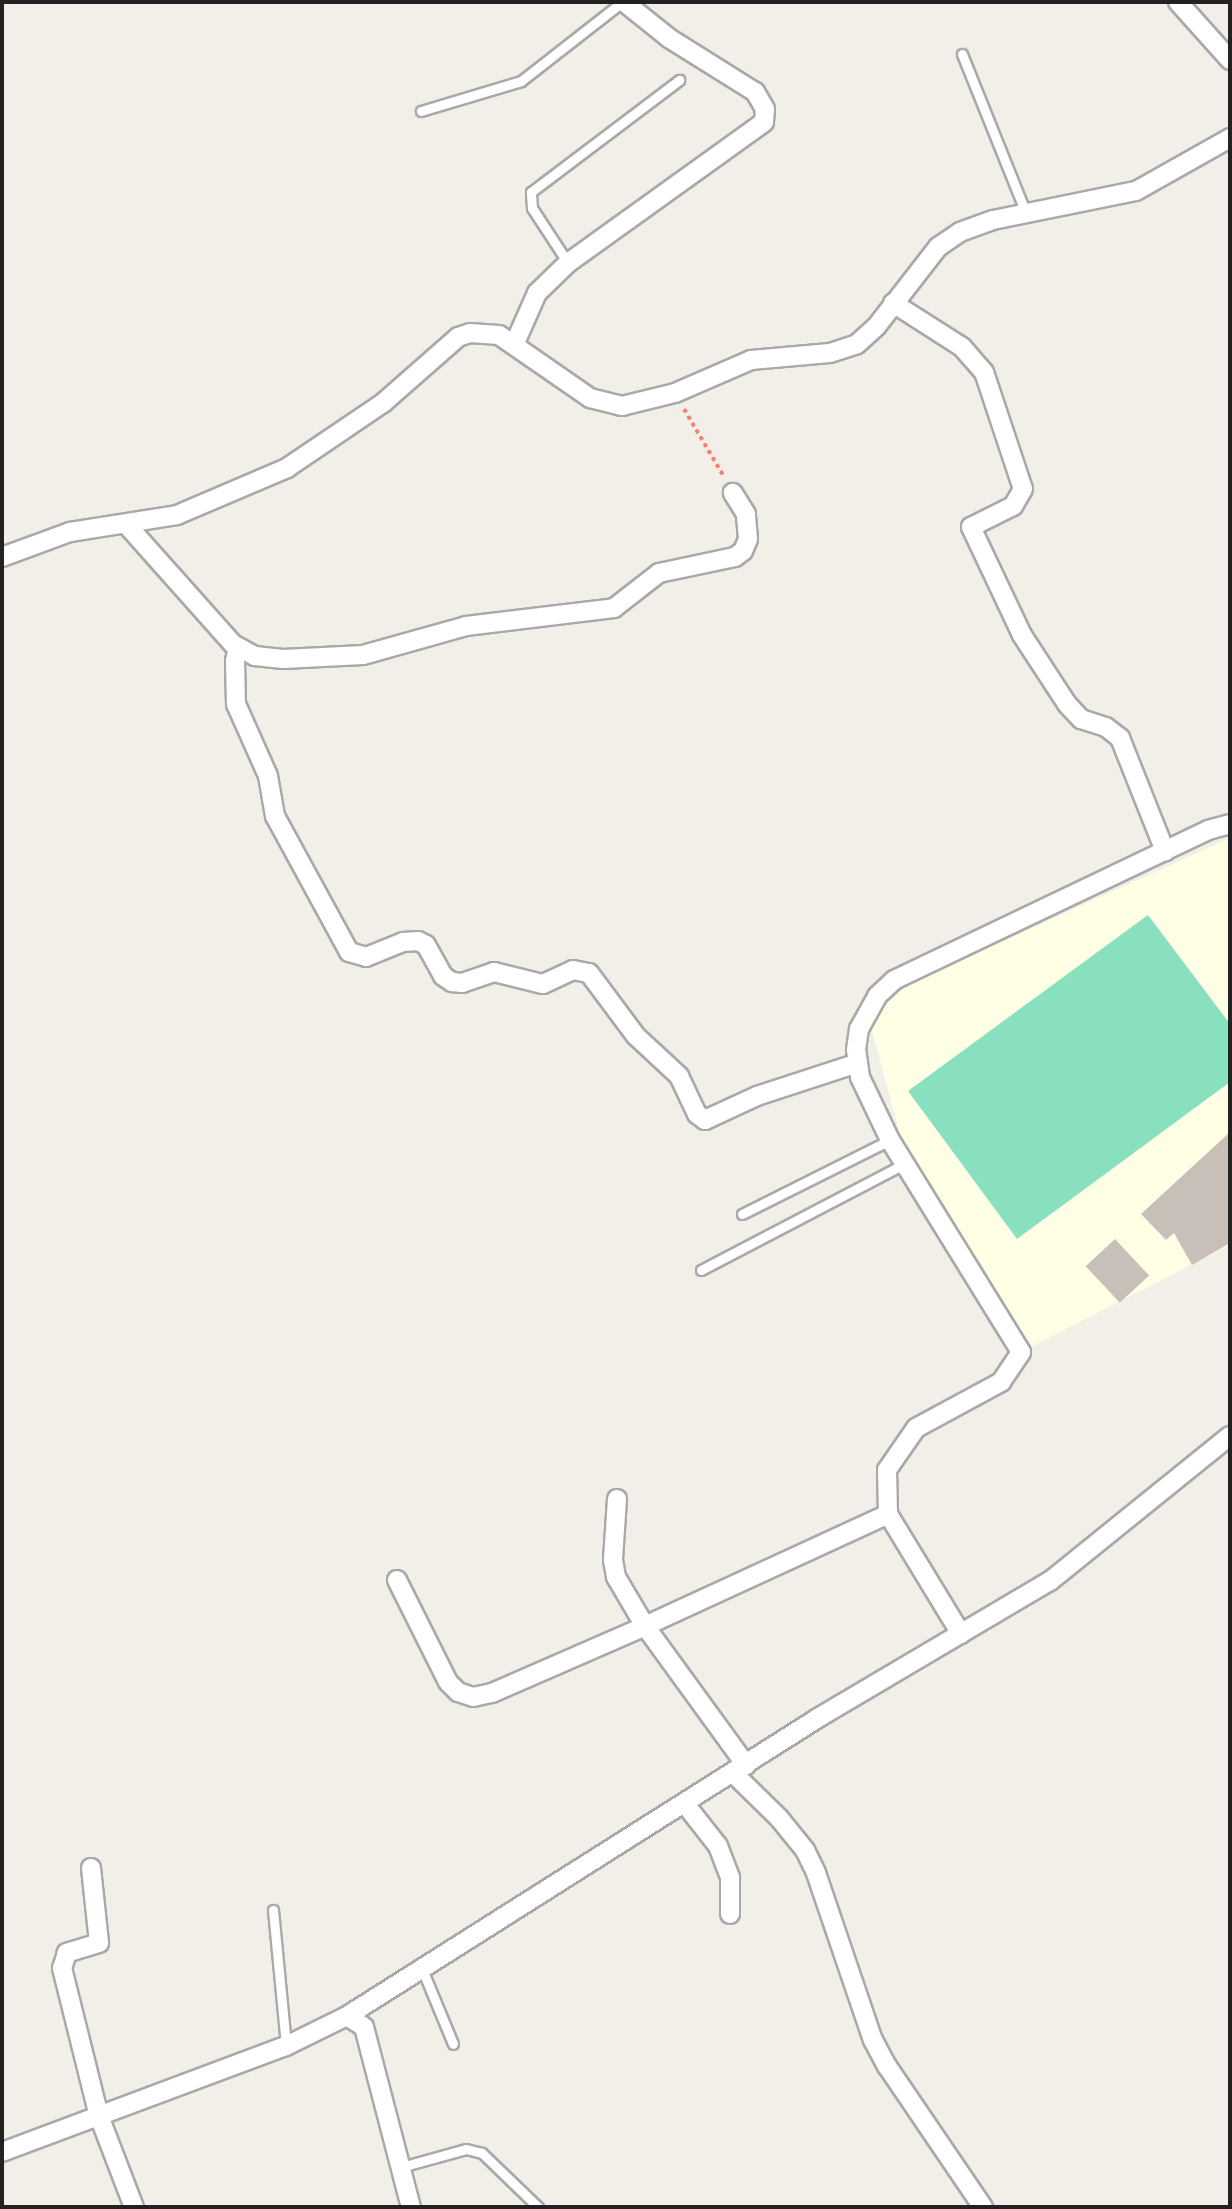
<!DOCTYPE html>
<style>
body{margin:0}
#map{position:relative;width:1232px;height:2209px;overflow:hidden;background:#f2efe9;font-family:Jost,sans-serif}
div>[style]{position:absolute}
.education>*{inset:0;background:#ffffe5}
.pitch>*{inset:0;background:#88e0be}
.building>*{inset:0;background:#c7bfb8;transform-origin:0 0}
.path>*{height:4px;margin-top:-2px;transform-origin:0;background:repeating-linear-gradient(90deg,#fa8072 0 4px,transparent 0 8px)}
.roads{filter:drop-shadow(2px 0 #a9a9a9) drop-shadow(-2px 0 #a9a9a9) drop-shadow(0 2px #a9a9a9) drop-shadow(0 -2px #a9a9a9)}
.service>*{height:9px;margin:-4.5px;padding:0 4.5px;transform-origin:4.5px;border-radius:4.5px;background:#fff}
.minor>*{height:18px;margin:-9px;padding:0 9px;transform-origin:9px;border-radius:9px;background:#fff}
span{translate:-50% -50%;white-space:nowrap;text-align:center;line-height:1.15;-webkit-text-stroke:6px #fff;paint-order:stroke}
.frame{position:absolute;inset:0;border:4px solid #222;pointer-events:none}
</style>
<div id="map">
<div class="education">
<div style="clip-path:polygon(1230px 838px,1230px 1245px,1027px 1349px,903px 1146px,870px 1023px,896px 990px,904px 986px)"></div>
</div>
<div class="pitch">
<div style="clip-path:polygon(1148px 915px,1230px 1024px,1230px 1082px,1017px 1239px,908px 1091px)"></div>
</div>
<div class="building">
<div style="clip-path:polygon(1230px 1132px,1230px 1243px,1192px 1265px,1174px 1233px,1166px 1240px,1141px 1214px)"></div>
<div style="left:1115px;top:1239px;width:50px;height:40px;rotate:47deg"></div>
</div>
<div class="path">
<div style="left:684px;top:409px;width:79px;rotate:59.5deg"></div>
</div>
<div class="roads">
<div class="service">
<div style="left:962px;top:54px;width:171px;rotate:68.1deg"></div>
<div style="left:421px;top:111px;width:104px;rotate:-16.7deg"></div>
<div style="left:521px;top:81px;width:128px;rotate:-38deg"></div>
<div style="left:568px;top:263px;width:66px;rotate:-123.2deg"></div>
<div style="left:532px;top:208px;width:16px;rotate:-94deg"></div>
<div style="left:531px;top:192px;width:186px;rotate:-37.1deg"></div>
<div style="left:742px;top:1214px;width:165px;rotate:-26.6deg"></div>
<div style="left:701px;top:1270px;width:229px;rotate:-27.6deg"></div>
<div style="left:273px;top:1910px;width:137px;rotate:84.5deg"></div>
<div style="left:422px;top:1969px;width:81px;rotate:67.5deg"></div>
<div style="left:401px;top:2167px;width:67px;rotate:-15.5deg"></div>
<div style="left:466px;top:2149px;width:16px;rotate:14deg"></div>
<div style="left:482px;top:2153px;width:78px;rotate:44deg"></div>
</div>
<div class="minor">
<div style="left:1178px;top:2px;width:78px;rotate:48.1deg"></div>
<div style="left:893px;top:303px;width:82px;rotate:32.5deg"></div>
<div style="left:962px;top:347px;width:33px;rotate:49deg"></div>
<div style="left:984px;top:372px;width:123px;rotate:71.6deg"></div>
<div style="left:1023px;top:489px;width:20px;rotate:120deg"></div>
<div style="left:1013px;top:506px;width:47px;rotate:153.4deg"></div>
<div style="left:971px;top:527px;width:119px;rotate:64.7deg"></div>
<div style="left:1022px;top:635px;width:82px;rotate:56.9deg"></div>
<div style="left:1067px;top:704px;width:21px;rotate:47deg"></div>
<div style="left:1081px;top:719px;width:26px;rotate:18deg"></div>
<div style="left:1106px;top:727px;width:18px;rotate:38deg"></div>
<div style="left:1120px;top:738px;width:122px;rotate:68.3deg"></div>
<div style="left:514px;top:345px;width:57px;rotate:-66.1deg"></div>
<div style="left:537px;top:293px;width:43px;rotate:-44.1deg"></div>
<div style="left:568px;top:263px;width:241px;rotate:-35.7deg"></div>
<div style="left:764px;top:122px;width:13px;rotate:-86deg"></div>
<div style="left:765px;top:109px;width:20px;rotate:-120deg"></div>
<div style="left:755px;top:92px;width:102px;rotate:-147.9deg"></div>
<div style="left:669px;top:38px;width:58px;rotate:-141.3deg"></div>
<div style="left:126px;top:524px;width:161px;rotate:48.3deg"></div>
<div style="left:233px;top:644px;width:25px;rotate:29deg"></div>
<div style="left:255px;top:656px;width:28px;rotate:6deg"></div>
<div style="left:283px;top:659px;width:80px;rotate:-2.9deg"></div>
<div style="left:363px;top:655px;width:107px;rotate:-15.7deg"></div>
<div style="left:466px;top:626px;width:149px;rotate:-6.9deg"></div>
<div style="left:614px;top:608px;width:57px;rotate:-37.9deg"></div>
<div style="left:659px;top:573px;width:78px;rotate:-11.9deg"></div>
<div style="left:735px;top:557px;width:10px;rotate:-37deg"></div>
<div style="left:743px;top:551px;width:13px;rotate:-67deg"></div>
<div style="left:748px;top:539px;width:25px;rotate:-95deg"></div>
<div style="left:746px;top:514px;width:25px;rotate:-122deg"></div>
<div style="left:2px;top:557px;width:72px;rotate:-20.2deg"></div>
<div style="left:70px;top:532px;width:108px;rotate:-9deg"></div>
<div style="left:177px;top:515px;width:120px;rotate:-23.1deg"></div>
<div style="left:287px;top:468px;width:116px;rotate:-34.1deg"></div>
<div style="left:383px;top:403px;width:100px;rotate:-41.3deg"></div>
<div style="left:458px;top:337px;width:13px;rotate:-18deg"></div>
<div style="left:470px;top:333px;width:29px;rotate:4deg"></div>
<div style="left:499px;top:335px;width:111px;rotate:34.7deg"></div>
<div style="left:590px;top:398px;width:33px;rotate:14deg"></div>
<div style="left:622px;top:406px;width:55px;rotate:-13.8deg"></div>
<div style="left:675px;top:393px;width:83px;rotate:-23.5deg"></div>
<div style="left:751px;top:360px;width:79px;rotate:-5.1deg"></div>
<div style="left:830px;top:353px;width:28px;rotate:-18deg"></div>
<div style="left:857px;top:344px;width:25px;rotate:-42deg"></div>
<div style="left:876px;top:327px;width:101px;rotate:-52.2deg"></div>
<div style="left:938px;top:247px;width:27px;rotate:-34deg"></div>
<div style="left:960px;top:232px;width:35px;rotate:-20deg"></div>
<div style="left:993px;top:220px;width:146px;rotate:-11.5deg"></div>
<div style="left:1136px;top:191px;width:108px;rotate:-29.4deg"></div>
<div style="left:238px;top:647px;width:14px;rotate:102deg"></div>
<div style="left:235px;top:661px;width:43px;rotate:88.7deg"></div>
<div style="left:236px;top:704px;width:79px;rotate:66deg"></div>
<div style="left:268px;top:776px;width:41px;rotate:80.1deg"></div>
<div style="left:275px;top:816px;width:155px;rotate:61.4deg"></div>
<div style="left:349px;top:952px;width:18px;rotate:16deg"></div>
<div style="left:366px;top:957px;width:40px;rotate:-22deg"></div>
<div style="left:403px;top:942px;width:15px;rotate:-4deg"></div>
<div style="left:418px;top:941px;width:9px;rotate:27deg"></div>
<div style="left:426px;top:945px;width:35px;rotate:61deg"></div>
<div style="left:443px;top:976px;width:11px;rotate:34deg"></div>
<div style="left:452px;top:982px;width:10px;rotate:6deg"></div>
<div style="left:462px;top:983px;width:34px;rotate:-19deg"></div>
<div style="left:494px;top:972px;width:50px;rotate:13.8deg"></div>
<div style="left:543px;top:984px;width:33px;rotate:-25deg"></div>
<div style="left:573px;top:970px;width:16px;rotate:11deg"></div>
<div style="left:589px;top:973px;width:79px;rotate:53.3deg"></div>
<div style="left:636px;top:1036px;width:59px;rotate:42.9deg"></div>
<div style="left:679px;top:1076px;width:42px;rotate:64.7deg"></div>
<div style="left:697px;top:1114px;width:10px;rotate:37deg"></div>
<div style="left:705px;top:1120px;width:57px;rotate:-24.8deg"></div>
<div style="left:757px;top:1096px;width:106px;rotate:-18.1deg"></div>
<div style="left:617px;top:1499px;width:61px;rotate:93.8deg"></div>
<div style="left:613px;top:1560px;width:17px;rotate:80deg"></div>
<div style="left:616px;top:1577px;width:57px;rotate:59.4deg"></div>
<div style="left:645px;top:1626px;width:268px;rotate:-24.7deg"></div>
<div style="left:397px;top:1580px;width:114px;rotate:63.4deg"></div>
<div style="left:448px;top:1682px;width:14px;rotate:45deg"></div>
<div style="left:458px;top:1692px;width:16px;rotate:18deg"></div>
<div style="left:473px;top:1697px;width:19px;rotate:-12deg"></div>
<div style="left:492px;top:1693px;width:167px;rotate:-23.6deg"></div>
<div style="left:645px;top:1626px;width:172px;rotate:54deg"></div>
<div style="left:961px;top:1634px;width:140px;rotate:-121.3deg"></div>
<div style="left:888px;top:1514px;width:44px;rotate:-91.3deg"></div>
<div style="left:887px;top:1470px;width:51px;rotate:-55.4deg"></div>
<div style="left:916px;top:1428px;width:97px;rotate:-28.4deg"></div>
<div style="left:1001px;top:1382px;width:36px;rotate:-56deg"></div>
<div style="left:1021px;top:1352px;width:249px;rotate:-121.7deg"></div>
<div style="left:890px;top:1140px;width:70px;rotate:-115.5deg"></div>
<div style="left:860px;top:1077px;width:27px;rotate:-98deg"></div>
<div style="left:856px;top:1050px;width:21px;rotate:-82deg"></div>
<div style="left:859px;top:1029px;width:38px;rotate:-61deg"></div>
<div style="left:877px;top:996px;width:23px;rotate:-43deg"></div>
<div style="left:894px;top:980px;width:348px;rotate:-25.5deg"></div>
<div style="left:1208px;top:830px;width:23px;rotate:-15deg"></div>
<div style="left:733px;top:1773px;width:64px;rotate:44.4deg"></div>
<div style="left:779px;top:1818px;width:41px;rotate:50.9deg"></div>
<div style="left:805px;top:1850px;width:25px;rotate:64deg"></div>
<div style="left:816px;top:1873px;width:176px;rotate:71.2deg"></div>
<div style="left:873px;top:2040px;width:30px;rotate:62deg"></div>
<div style="left:887px;top:2066px;width:171px;rotate:55.8deg"></div>
<div style="left:685px;top:1804px;width:53px;rotate:51.8deg"></div>
<div style="left:718px;top:1846px;width:34px;rotate:69deg"></div>
<div style="left:730px;top:1878px;width:36px;rotate:90deg"></div>
<div style="left:91px;top:1868px;width:75px;rotate:83.9deg"></div>
<div style="left:99px;top:1943px;width:34px;rotate:163deg"></div>
<div style="left:67px;top:1953px;width:16px;rotate:108deg"></div>
<div style="left:62px;top:1968px;width:153px;rotate:76deg"></div>
<div style="left:99px;top:2116px;width:97px;rotate:69deg"></div>
<div style="left:347px;top:2016px;width:20px;rotate:33deg"></div>
<div style="left:364px;top:2027px;width:186px;rotate:75.4deg"></div>
<div style="left:2px;top:2152px;width:303px;rotate:-20.5deg"></div>
<div style="left:286px;top:2046px;width:68px;rotate:-26.2deg"></div>
<div style="left:347px;top:2016px;width:557px;rotate:-32.32deg"></div>
<div style="left:818px;top:1718px;width:269px;rotate:-30.6deg"></div>
<div style="left:1050px;top:1581px;width:231px;rotate:-38.9deg"></div>
</div>
</div>
<div class="frame"></div>
</div>
